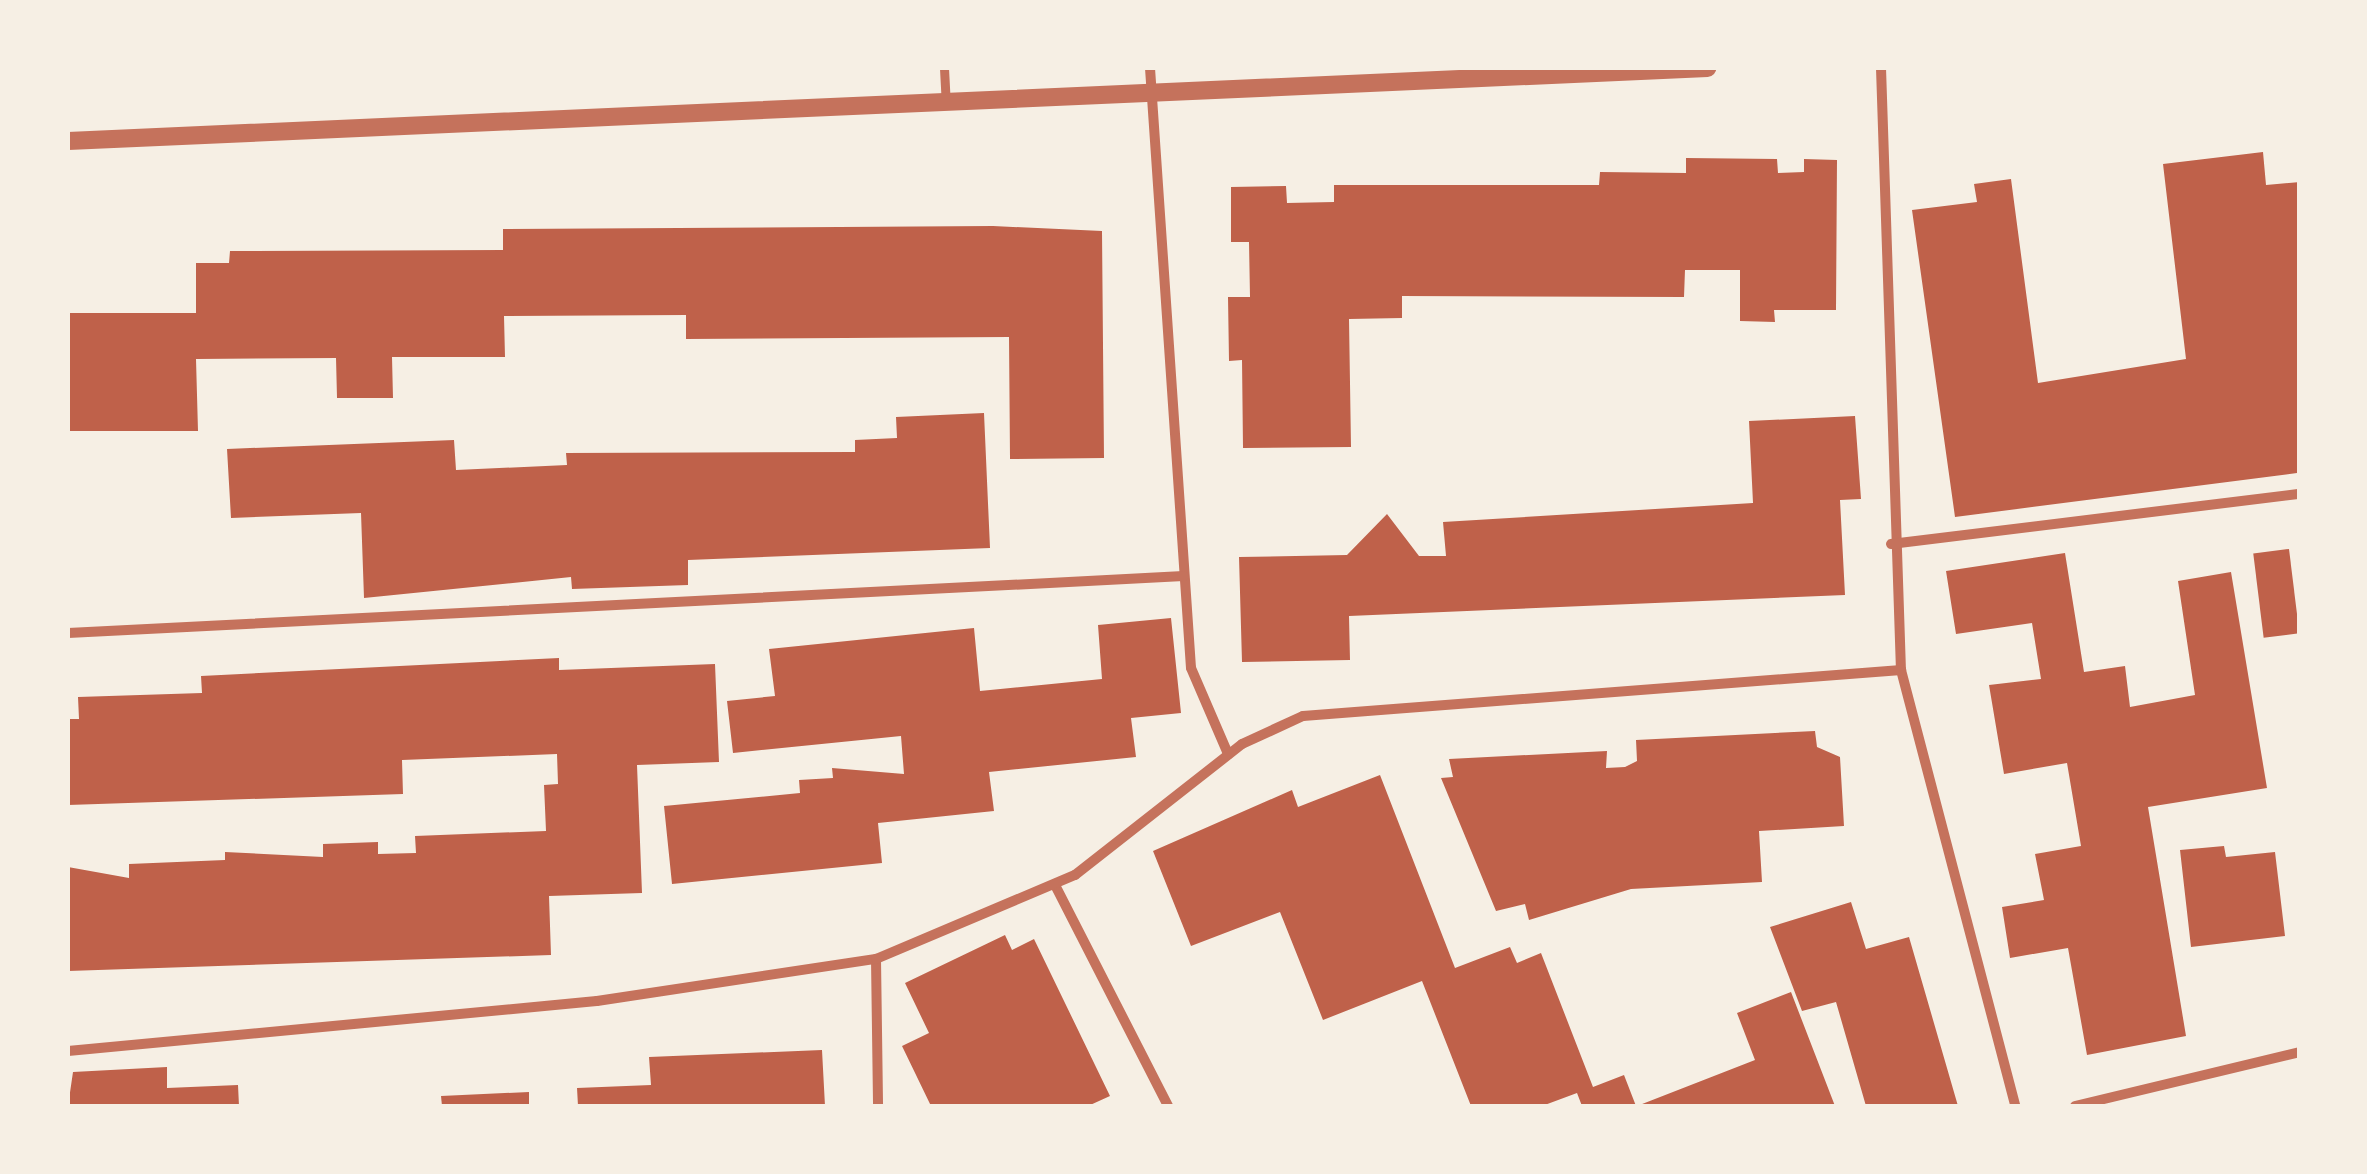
<!DOCTYPE html>
<style>
body{margin:0}
#map{position:relative;width:2367px;height:1174px;overflow:hidden;background:#f6efe4;font-family:Helvetica,sans-serif}
div>[style]{position:absolute}
.building>*{inset:0;background:#bf614a;transform-origin:0 0}
.pedestrian>*{height:9px;margin:-4.5px;padding:0 4.5px;transform-origin:4.5px;border-radius:4.5px;background:#c5725c}
.minor>*{height:10px;margin:-5px;padding:0 5px;transform-origin:5px;border-radius:5px;background:#c5725c}
.tertiary>*{height:18px;margin:-9px;padding:0 9px;transform-origin:9px;border-radius:9px;background:#c5725c}
span{translate:-50% -50%;white-space:nowrap;text-align:center;line-height:1.15;-webkit-text-stroke:9px #f6efe4;paint-order:stroke}
.frame{position:absolute;inset:0;border:70px solid #f6efe4;pointer-events:none}
</style>
<div id="map">
<div class="building">
<div style="clip-path:polygon(2263px 152px,2266px 185px,2300px 182px,2297px 473px,1955px 517px,1912px 210px,1977px 202px,1974px 184px,2011px 179px,2038px 383px,2186px 359px,2163px 164px)"></div>
<div style="clip-path:polygon(1686px 158px,1777px 159px,1778px 173px,1804px 172px,1804px 159px,1837px 160px,1836px 310px,1774px 310px,1775px 322px,1740px 321px,1740px 270px,1685px 270px,1684px 297px,1402px 296px,1402px 318px,1349px 319px,1351px 447px,1243px 448px,1242px 360px,1229px 361px,1228px 297px,1250px 297px,1249px 242px,1231px 242px,1231px 187px,1286px 186px,1287px 203px,1334px 202px,1334px 185px,1599px 185px,1600px 172px,1686px 173px)"></div>
<div style="clip-path:polygon(993px 226px,1102px 231px,1104px 458px,1010px 459px,1009px 337px,686px 339px,686px 315px,504px 316px,505px 357px,392px 357px,393px 398px,337px 398px,336px 358px,196px 359px,198px 431px,68px 431px,68px 313px,196px 313px,196px 263px,229px 263px,230px 251px,503px 250px,503px 229px)"></div>
<div style="clip-path:polygon(984px 413px,990px 548px,688px 560px,688px 585px,572px 589px,571px 577px,364px 598px,361px 513px,231px 518px,227px 449px,454px 440px,456px 470px,567px 465px,566px 453px,855px 452px,855px 440px,897px 438px,896px 417px)"></div>
<div style="clip-path:polygon(1855px 416px,1861px 499px,1840px 500px,1845px 595px,1349px 616px,1350px 660px,1242px 662px,1239px 557px,1347px 555px,1387px 514px,1419px 556px,1446px 556px,1443px 522px,1753px 503px,1749px 421px)"></div>
<div style="left:2289px;top:549px;width:85px;height:36px;rotate:83deg"></div>
<div style="clip-path:polygon(2065px 553px,2084px 672px,2125px 666px,2130px 707px,2195px 695px,2178px 581px,2231px 572px,2267px 788px,2148px 807px,2186px 1036px,2087px 1055px,2068px 948px,2010px 958px,2002px 907px,2044px 900px,2035px 854px,2081px 846px,2067px 763px,2004px 774px,1989px 685px,2041px 679px,2032px 623px,1956px 634px,1946px 571px)"></div>
<div style="clip-path:polygon(1171px 618px,1181px 713px,1131px 718px,1136px 757px,989px 772px,994px 811px,878px 823px,882px 863px,672px 884px,664px 806px,800px 793px,799px 780px,833px 778px,832px 768px,904px 774px,901px 736px,733px 753px,727px 701px,775px 696px,769px 649px,974px 628px,980px 691px,1102px 679px,1098px 625px)"></div>
<div style="clip-path:polygon(559px 658px,559px 670px,715px 664px,719px 762px,637px 765px,642px 893px,549px 896px,551px 955px,68px 971px,68px 867px,129px 878px,129px 864px,225px 860px,225px 852px,323px 857px,323px 844px,378px 842px,378px 854px,416px 853px,415px 836px,546px 831px,544px 785px,558px 784px,557px 754px,402px 760px,403px 794px,68px 805px,68px 719px,79px 719px,78px 697px,202px 693px,201px 676px)"></div>
<div style="clip-path:polygon(1815px 731px,1817px 747px,1840px 757px,1844px 826px,1759px 831px,1762px 882px,1631px 889px,1529px 920px,1525px 904px,1496px 911px,1441px 778px,1453px 777px,1449px 759px,1607px 751px,1606px 768px,1625px 767px,1637px 761px,1636px 740px)"></div>
<div style="clip-path:polygon(1380px 775px,1455px 968px,1510px 947px,1517px 963px,1541px 953px,1593px 1087px,1624px 1075px,1636px 1106px,1582px 1106px,1577px 1093px,1542px 1106px,1471px 1106px,1422px 981px,1323px 1020px,1280px 912px,1191px 946px,1153px 851px,1292px 790px,1298px 807px)"></div>
<div style="clip-path:polygon(2224px 846px,2226px 857px,2275px 852px,2285px 936px,2191px 947px,2180px 850px)"></div>
<div style="clip-path:polygon(1851px 902px,1866px 949px,1909px 937px,1958px 1106px,1866px 1106px,1836px 1002px,1802px 1011px,1770px 927px)"></div>
<div style="clip-path:polygon(1005px 935px,1012px 950px,1034px 939px,1110px 1096px,1088px 1106px,931px 1106px,902px 1046px,929px 1033px,905px 983px)"></div>
<div style="clip-path:polygon(1791px 992px,1835px 1106px,1637px 1106px,1755px 1060px,1737px 1013px)"></div>
<div style="clip-path:polygon(822px 1050px,825px 1106px,578px 1106px,577px 1088px,651px 1085px,649px 1057px)"></div>
<div style="clip-path:polygon(167px 1067px,167px 1088px,238px 1085px,239px 1106px,68px 1106px,73px 1072px)"></div>
<div style="clip-path:polygon(529px 1092px,529px 1106px,442px 1106px,441px 1096px)"></div>
</div>
<div class="pedestrian">
<div style="left:944px;top:68px;width:36px;rotate:87deg"></div>
</div>
<div class="minor">
<div style="left:1150px;top:68px;width:601px;rotate:86.09deg"></div>
<div style="left:1191px;top:668px;width:94px;rotate:66.7deg"></div>
<div style="left:1881px;top:68px;width:602px;rotate:88.1deg"></div>
<div style="left:1901px;top:670px;width:451px;rotate:75.3deg"></div>
<div style="left:1891px;top:544px;width:412px;rotate:-7deg"></div>
<div style="left:68px;top:633px;width:1117px;rotate:-2.92deg"></div>
<div style="left:1055px;top:885px;width:248px;rotate:62.9deg"></div>
<div style="left:876px;top:959px;width:147px;rotate:89.2deg"></div>
<div style="left:68px;top:1051px;width:531px;rotate:-5.4deg"></div>
<div style="left:597px;top:1001px;width:282px;rotate:-8.6deg"></div>
<div style="left:876px;top:959px;width:216px;rotate:-22.9deg"></div>
<div style="left:1075px;top:875px;width:212px;rotate:-38.1deg"></div>
<div style="left:1242px;top:744px;width:67px;rotate:-24.7deg"></div>
<div style="left:1303px;top:716px;width:600px;rotate:-4.4deg"></div>
<div style="left:2075px;top:1106px;width:231px;rotate:-13.5deg"></div>
</div>
<div class="tertiary">
<div style="left:68px;top:141px;width:1641px;rotate:-2.55deg"></div>
</div>
<div class="frame"></div>
</div>
